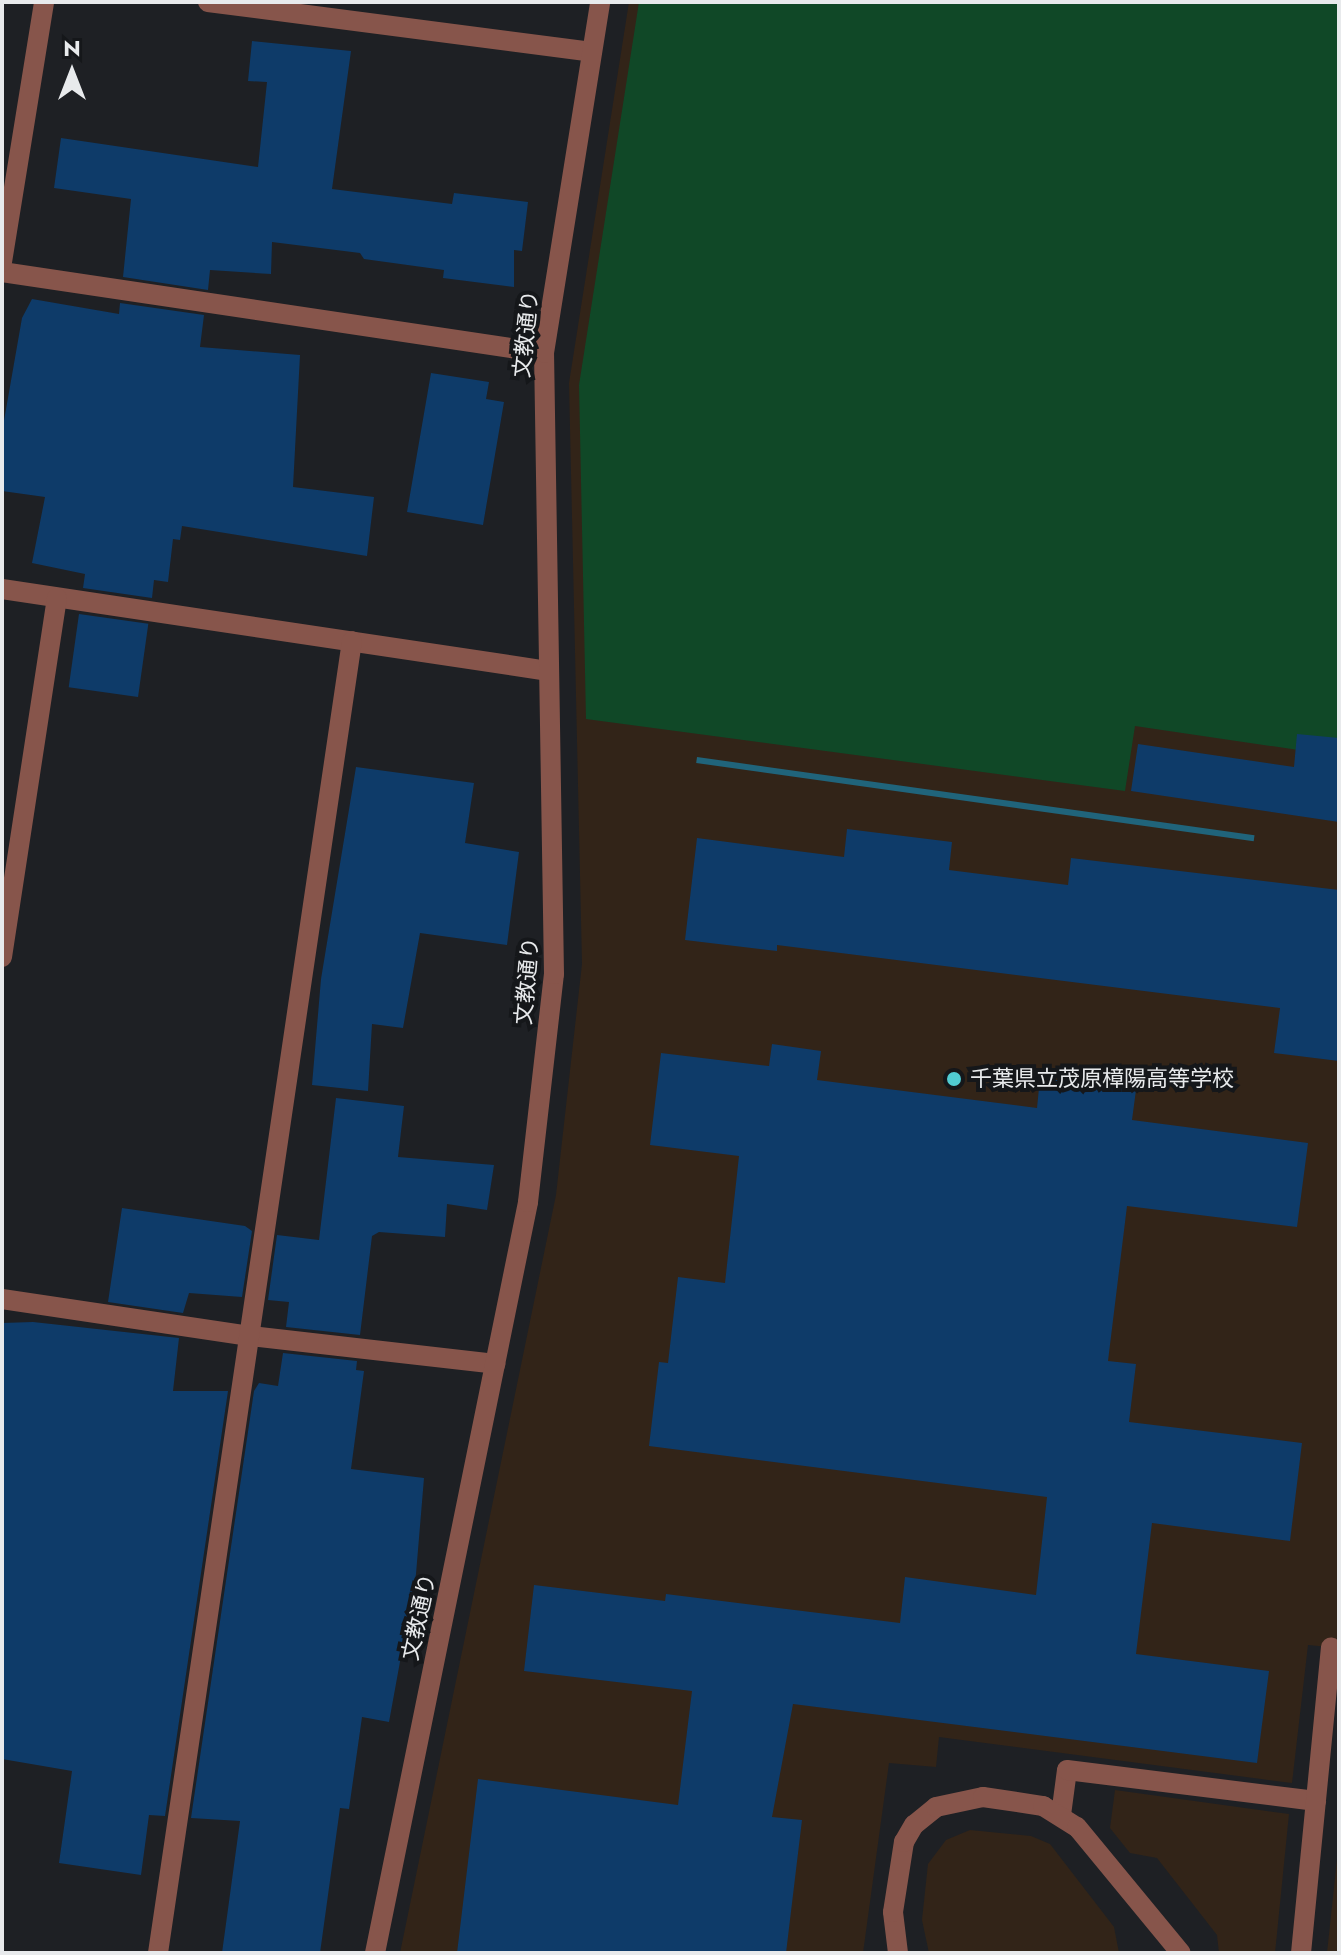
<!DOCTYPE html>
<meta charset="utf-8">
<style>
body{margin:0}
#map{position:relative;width:1341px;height:1955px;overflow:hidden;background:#1e2024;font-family:Jost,"Noto Sans JP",sans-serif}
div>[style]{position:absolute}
.education>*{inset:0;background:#322418}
.green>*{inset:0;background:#104827}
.water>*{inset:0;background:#20647b;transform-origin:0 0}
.building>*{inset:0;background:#0e3b69;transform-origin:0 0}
.service>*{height:20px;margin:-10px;padding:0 10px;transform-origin:10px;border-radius:10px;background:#87554b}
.minor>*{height:20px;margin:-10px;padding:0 10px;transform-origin:10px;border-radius:10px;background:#87554b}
.tertiary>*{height:20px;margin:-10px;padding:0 10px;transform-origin:10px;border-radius:10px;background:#87554b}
.dots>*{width:22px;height:22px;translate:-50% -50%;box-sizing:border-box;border:4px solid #15171a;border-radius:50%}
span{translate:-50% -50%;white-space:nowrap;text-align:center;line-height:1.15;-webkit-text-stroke:8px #15171a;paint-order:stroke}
.street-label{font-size:22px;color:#e8eaec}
.poi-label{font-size:22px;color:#e8eaec}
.left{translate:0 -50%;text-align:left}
.frame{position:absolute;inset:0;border:4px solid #e8eaec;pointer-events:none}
.north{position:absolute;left:32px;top:32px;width:80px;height:80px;-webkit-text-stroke:6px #15171a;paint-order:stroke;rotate:0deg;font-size:22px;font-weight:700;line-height:32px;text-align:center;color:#e8eaec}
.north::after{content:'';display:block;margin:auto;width:28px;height:36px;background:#e8eaec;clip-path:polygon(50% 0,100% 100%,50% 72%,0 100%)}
</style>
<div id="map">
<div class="education">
<div style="clip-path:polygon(629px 2px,1339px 2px,1339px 1648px,1308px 1645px,1292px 1783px,939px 1737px,936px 1767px,889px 1763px,863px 1953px,400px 1953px,556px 1195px,582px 964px,569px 383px)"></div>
<div style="clip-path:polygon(1115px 1790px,1289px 1814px,1275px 1953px,1219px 1953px,1217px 1935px,1157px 1858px,1130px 1853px,1110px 1828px)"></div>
<div style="clip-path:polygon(970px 1830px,1031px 1836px,1050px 1844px,1114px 1927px,1119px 1953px,929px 1953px,922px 1920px,928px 1864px,946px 1840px)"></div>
<div style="clip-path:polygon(1339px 1841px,1339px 1953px,1327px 1953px)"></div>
</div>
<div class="green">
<div style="clip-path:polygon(639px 2px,1339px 2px,1339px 756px,1135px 726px,1125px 791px,586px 719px,579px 385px)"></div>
</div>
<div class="water">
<div style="left:697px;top:757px;width:563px;height:6px;rotate:8deg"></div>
</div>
<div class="building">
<div style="clip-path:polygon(252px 41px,351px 51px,332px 189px,452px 204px,454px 193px,528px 202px,522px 251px,514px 250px,514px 287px,443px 278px,444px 270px,364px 259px,360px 253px,272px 242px,271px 274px,210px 270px,208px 290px,123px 277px,131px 199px,54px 188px,61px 138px,258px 167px,267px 82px,248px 81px)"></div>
<div style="clip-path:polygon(32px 299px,119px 314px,120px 303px,204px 315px,200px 347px,300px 355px,293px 487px,374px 497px,367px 556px,182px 526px,180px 540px,173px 539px,168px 582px,154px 580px,152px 598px,83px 588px,85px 574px,32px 563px,45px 497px,2px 491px,2px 432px,22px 318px)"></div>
<div style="clip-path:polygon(431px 373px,489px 382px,486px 399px,504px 402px,483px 525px,407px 512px)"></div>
<div style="left:79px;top:614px;width:70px;height:74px;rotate:8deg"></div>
<div style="clip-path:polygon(1297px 734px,1339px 738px,1339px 822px,1131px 791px,1138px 744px,1294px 767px)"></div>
<div style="clip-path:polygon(356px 767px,474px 783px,465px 843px,519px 852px,507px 945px,420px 933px,403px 1028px,372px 1024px,368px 1091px,312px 1085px,321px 979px)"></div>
<div style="clip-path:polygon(847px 829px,952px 842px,949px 870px,1068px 885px,1071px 858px,1339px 890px,1339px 1061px,1274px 1053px,1280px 1008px,777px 945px,777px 951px,685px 940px,697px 838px,844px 857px)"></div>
<div style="clip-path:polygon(772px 1044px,821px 1051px,817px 1080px,1037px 1108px,1040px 1078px,1136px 1090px,1132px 1120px,1308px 1143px,1297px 1227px,1127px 1206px,1108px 1361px,1136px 1364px,1129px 1422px,1302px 1443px,1290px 1541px,1152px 1523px,1136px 1654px,1269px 1671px,1257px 1763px,793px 1704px,772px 1817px,802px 1820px,786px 1953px,457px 1953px,478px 1779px,678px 1805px,692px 1691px,524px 1671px,534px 1585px,665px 1601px,666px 1594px,900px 1623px,905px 1577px,1036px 1595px,1047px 1497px,649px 1446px,659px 1362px,668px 1363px,678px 1277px,725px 1283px,739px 1156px,650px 1145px,661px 1053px,769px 1066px)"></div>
<div style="clip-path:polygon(336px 1098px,404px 1106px,398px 1157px,494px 1165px,487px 1210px,447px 1204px,445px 1237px,379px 1232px,372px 1236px,360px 1335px,286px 1327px,289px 1302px,268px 1300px,277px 1235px,319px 1240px)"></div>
<div style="clip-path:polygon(122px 1208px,245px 1226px,252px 1231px,242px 1297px,189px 1293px,183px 1313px,108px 1302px)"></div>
<div style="clip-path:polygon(33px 1322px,179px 1338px,173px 1391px,228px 1391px,165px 1816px,149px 1815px,141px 1875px,59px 1863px,72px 1771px,2px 1759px,2px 1323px)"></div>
<div style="clip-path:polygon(283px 1353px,357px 1361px,356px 1370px,364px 1371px,351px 1469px,424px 1478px,416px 1574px,389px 1722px,362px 1717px,349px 1809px,340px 1808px,320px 1953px,222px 1953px,240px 1821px,191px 1818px,254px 1391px,259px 1383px,278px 1386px)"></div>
</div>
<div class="service">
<div style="left:2px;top:272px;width:548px;rotate:8.5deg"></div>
<div style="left:1061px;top:1815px;width:45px;rotate:-82.4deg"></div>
<div style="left:1067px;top:1770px;width:251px;rotate:7.1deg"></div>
<div style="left:898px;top:1953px;width:41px;rotate:-97deg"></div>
<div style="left:893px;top:1912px;width:71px;rotate:-81.1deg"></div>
<div style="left:904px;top:1842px;width:20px;rotate:-60deg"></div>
<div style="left:914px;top:1825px;width:28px;rotate:-39deg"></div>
<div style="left:936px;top:1807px;width:48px;rotate:-12deg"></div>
<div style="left:983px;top:1797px;width:61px;rotate:8.5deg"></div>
<div style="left:1043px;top:1806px;width:40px;rotate:32deg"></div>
<div style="left:1077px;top:1827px;width:163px;rotate:50.5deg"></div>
<div style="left:1301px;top:1953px;width:307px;rotate:-84.4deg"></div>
</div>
<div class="minor">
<div style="left:208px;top:2px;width:387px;rotate:7.4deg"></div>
<div style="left:2px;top:262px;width:263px;rotate:-80.8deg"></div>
<div style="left:2px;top:589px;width:553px;rotate:8.53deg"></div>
<div style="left:2px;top:957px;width:363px;rotate:-81.3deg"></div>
<div style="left:2px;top:1299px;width:252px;rotate:8.5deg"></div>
<div style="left:251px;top:1336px;width:246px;rotate:6.5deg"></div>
<div style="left:158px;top:1953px;width:1326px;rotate:-81.59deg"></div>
</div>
<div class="tertiary">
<div style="left:375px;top:1953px;width:766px;rotate:-78.48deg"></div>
<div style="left:528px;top:1202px;width:229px;rotate:-83.5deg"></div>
<div style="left:554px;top:974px;width:621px;rotate:-90.92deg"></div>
<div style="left:544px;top:353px;width:355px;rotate:-80.9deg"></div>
</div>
<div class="dots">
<div style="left:954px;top:1079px;background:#51ccd2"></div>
</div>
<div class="street-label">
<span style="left:526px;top:334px;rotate:-84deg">文教通り</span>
<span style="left:527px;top:981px;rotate:-85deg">文教通り</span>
<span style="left:419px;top:1617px;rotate:-78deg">文教通り</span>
</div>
<div class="poi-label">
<span class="left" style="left:970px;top:1079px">千葉県立茂原樟陽高等学校</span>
</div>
<div class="frame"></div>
<div class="north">N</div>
</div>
